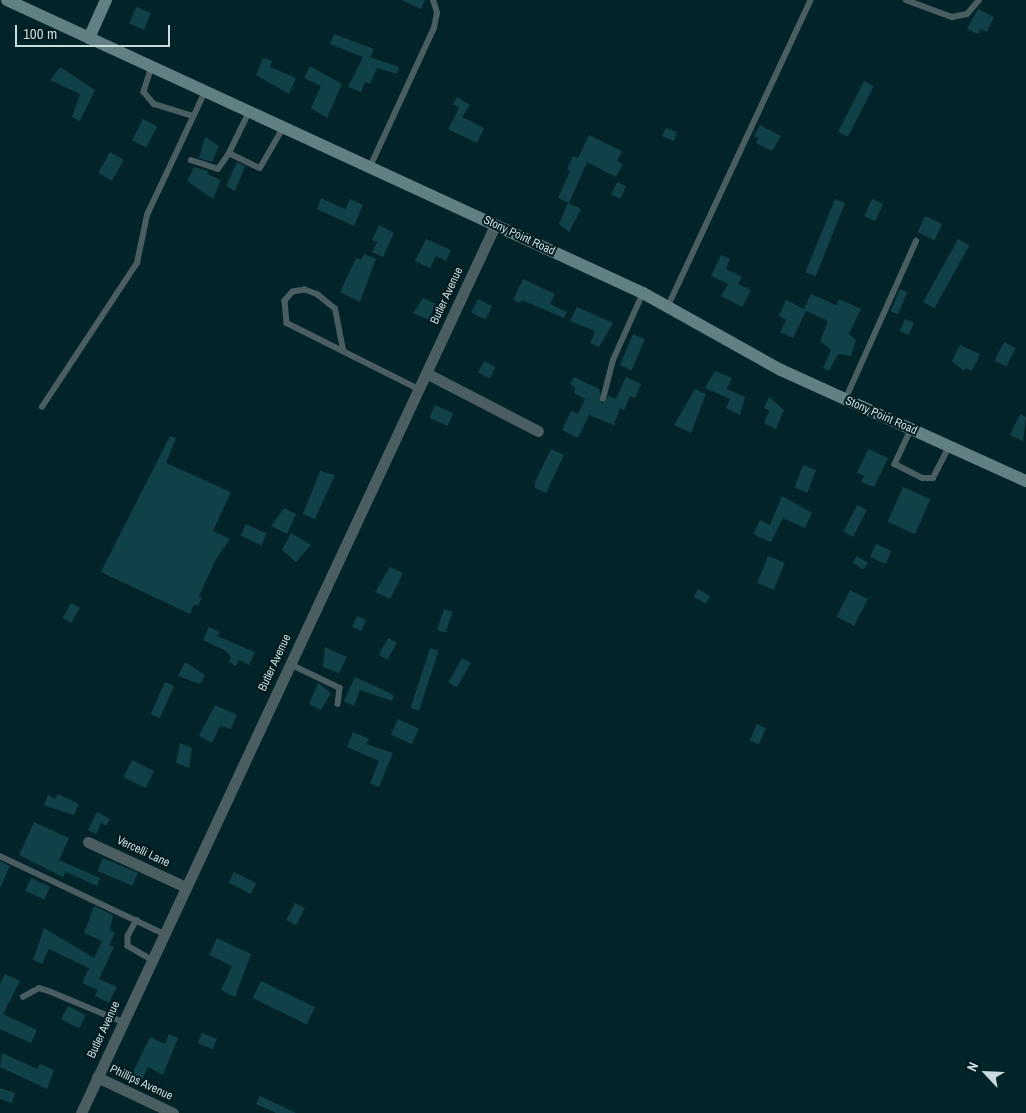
<!DOCTYPE html>
<style>
body{margin:0}
#map{position:relative;width:1026px;height:1113px;overflow:hidden;background:#022428;font-family:"Archivo Narrow",sans-serif}
div>[style]{position:absolute}
.building>*{inset:0;background:#104148;transform-origin:0 0}
.lane>*{height:5.5px;margin:-2.75px;padding:0 2.75px;transform-origin:2.75px;border-radius:2.75px;background:#4a5d60}
.street>*{height:11px;margin:-5.5px;padding:0 5.5px;transform-origin:5.5px;border-radius:5.5px;background:#4a5d60}
.secondary>*{height:12px;margin:-6px;padding:0 6px;transform-origin:6px;border-radius:6px;background:#628084}
span{translate:-50% -50%;white-space:nowrap;text-align:center;line-height:1.15;-webkit-text-stroke:4px #001a1e;paint-order:stroke}
.street-label{font-size:12px;color:#c9dbdd}
.north{position:absolute;left:961px;top:1048px;width:50px;height:50px;-webkit-text-stroke:4px #001a1e;paint-order:stroke;rotate:295deg;font-size:14px;font-weight:700;line-height:20px;text-align:center;color:#c9dbdd}
.north::after{content:'';display:block;margin:auto;width:18px;height:22px;background:#c9dbdd;clip-path:polygon(50% 0,100% 100%,50% 72%,0 100%)}
.scale{position:absolute;left:15px;top:25px;width:155px;height:22px;box-sizing:border-box;border:2px solid #c9dbdd;border-top:0;padding-left:6px;font-size:15px;line-height:18px;white-space:nowrap;color:#c9dbdd;-webkit-text-stroke:4px #001a1e;paint-order:stroke}
</style>
<div id="map">
<div class="building">
<div style="clip-path:polygon(401px 0,425px 0,421px 9px)"></div>
<div style="left:136px;top:7px;width:16px;height:18px;rotate:22deg"></div>
<div style="clip-path:polygon(978px 9px,994px 17px,987px 32px,981px 29px,978px 34px,967px 29px)"></div>
<div style="clip-path:polygon(334px 34px,374px 49px,370px 57px,399px 67px,397px 74px,377px 68px,370px 84px,365px 82px,361px 92px,348px 87px,363px 57px,330px 44px)"></div>
<div style="clip-path:polygon(263px 58px,272px 61px,270px 67px,296px 78px,289px 94px,256px 75px)"></div>
<div style="clip-path:polygon(310px 66px,342px 84px,327px 118px,311px 108px,321px 86px,304px 78px)"></div>
<div style="clip-path:polygon(60px 67px,95px 90px,80px 121px,72px 117px,80px 94px,50px 80px)"></div>
<div style="left:864px;top:81px;width:11px;height:57px;rotate:27deg"></div>
<div style="clip-path:polygon(457px 97px,470px 105px,462px 117px,484px 128px,477px 143px,448px 129px,459px 108px,453px 104px)"></div>
<div style="left:143px;top:119px;width:16px;height:24px;rotate:27deg"></div>
<div style="clip-path:polygon(760px 125px,781px 136px,772px 151px,756px 143px,758px 138px,754px 136px)"></div>
<div style="clip-path:polygon(666px 128px,677px 132px,674px 141px,662px 136px)"></div>
<div style="clip-path:polygon(589px 135px,622px 151px,617px 161px,623px 164px,616px 177px,587px 162px,569px 203px,558px 198px,570px 171px,567px 169px,573px 156px,578px 158px)"></div>
<div style="clip-path:polygon(205px 137px,219px 146px,212px 162px,199px 158px)"></div>
<div style="left:110px;top:152px;width:16px;height:24px;rotate:30deg"></div>
<div style="clip-path:polygon(237px 162px,245px 166px,235px 191px,226px 186px)"></div>
<div style="clip-path:polygon(194px 167px,208px 171px,207px 174px,221px 180px,213px 199px,187px 181px)"></div>
<div style="left:617px;top:182px;width:10px;height:14px;rotate:24deg"></div>
<div style="clip-path:polygon(321px 198px,345px 209px,350px 199px,363px 205px,354px 226px,317px 209px)"></div>
<div style="left:835px;top:199px;width:11px;height:79px;rotate:22deg"></div>
<div style="left:872px;top:199px;width:12px;height:19px;rotate:24deg"></div>
<div style="clip-path:polygon(568px 203px,581px 209px,569px 232px,559px 224px)"></div>
<div style="left:925px;top:216px;width:19px;height:18px;rotate:25deg"></div>
<div style="clip-path:polygon(379px 225px,394px 233px,383px 257px,372px 252px,377px 242px,372px 240px)"></div>
<div style="clip-path:polygon(426px 239px,451px 250px,446px 261px,436px 256px,430px 268px,415px 261px)"></div>
<div style="left:958px;top:239px;width:13px;height:72px;rotate:29deg"></div>
<div style="clip-path:polygon(364px 254px,376px 259px,360px 302px,340px 292px,356px 258px,361px 260px)"></div>
<div style="clip-path:polygon(721px 255px,730px 259px,726px 269px,742px 277px,738px 284px,751px 290px,742px 307px,721px 296px,728px 284px,711px 276px)"></div>
<div style="clip-path:polygon(523px 279px,555px 294px,550px 304px,567px 312px,564px 318px,522px 300px,520px 303px,513px 300px)"></div>
<div style="left:900px;top:289px;width:8px;height:24px;rotate:23deg"></div>
<div style="clip-path:polygon(811px 294px,836px 305px,839px 299px,861px 309px,849px 334px,856px 340px,851px 356px,838px 354px,829px 371px,823px 368px,831px 350px,820px 341px,828px 321px,806px 311px,793px 338px,780px 332px,786px 320px,779px 316px,786px 300px,804px 309px)"></div>
<div style="clip-path:polygon(423px 298px,436px 304px,429px 320px,413px 313px)"></div>
<div style="left:478px;top:299px;width:16px;height:15px;rotate:27deg"></div>
<div style="clip-path:polygon(577px 307px,613px 323px,599px 347px,590px 343px,595px 331px,570px 321px)"></div>
<div style="left:905px;top:319px;width:10px;height:13px;rotate:24deg"></div>
<div style="left:633px;top:334px;width:13px;height:34px;rotate:23deg"></div>
<div style="left:1004px;top:342px;width:13px;height:21px;rotate:27deg"></div>
<div style="clip-path:polygon(960px 345px,980px 354px,972px 371px,966px 368px,964px 371px,952px 361px)"></div>
<div style="left:484px;top:361px;width:13px;height:13px;rotate:27deg"></div>
<div style="clip-path:polygon(715px 371px,732px 378px,727px 389px,745px 397px,740px 415px,726px 408px,730px 399px,705px 388px)"></div>
<div style="clip-path:polygon(574px 377px,599px 389px,602px 404px,609px 396px,616px 399px,626px 377px,641px 384px,635px 398px,630px 396px,624px 410px,620px 408px,614px 425px,589px 415px,578px 438px,562px 430px,571px 411px,578px 414px,585px 399px,574px 393px,575px 387px,570px 384px)"></div>
<div style="clip-path:polygon(695px 389px,706px 394px,691px 433px,674px 425px)"></div>
<div style="clip-path:polygon(769px 397px,784px 410px,776px 429px,764px 423px,769px 411px,764px 408px)"></div>
<div style="left:435px;top:405px;width:20px;height:14px;rotate:24deg"></div>
<div style="clip-path:polygon(1020px 414px,1026px 417px,1023px 441px,1010px 435px)"></div>
<div style="clip-path:polygon(170px 436px,176px 438px,166px 463px,231px 492px,213px 531px,230px 539px,216px 559px,199px 596px,202px 597px,198px 606px,194px 604px,190px 614px,101px 572px)"></div>
<div style="clip-path:polygon(551px 449px,564px 455px,546px 493px,535px 488px,535px 482px)"></div>
<div style="clip-path:polygon(868px 449px,888px 458px,874px 487px,861px 482px,864px 476px,857px 473px)"></div>
<div style="left:803px;top:465px;width:14px;height:24px;rotate:21deg"></div>
<div style="clip-path:polygon(320px 471px,335px 475px,315px 519px,303px 514px)"></div>
<div style="left:903px;top:487px;width:30px;height:38px;rotate:24deg"></div>
<div style="clip-path:polygon(782px 496px,812px 513px,805px 528px,783px 518px,771px 542px,753px 534px,760px 520px,770px 525px)"></div>
<div style="left:857px;top:505px;width:11px;height:30px;rotate:27deg"></div>
<div style="clip-path:polygon(284px 508px,296px 514px,287px 534px,271px 526px)"></div>
<div style="left:246px;top:524px;width:23px;height:13px;rotate:25deg"></div>
<div style="clip-path:polygon(291px 533px,311px 545px,296px 562px,282px 550px)"></div>
<div style="left:876px;top:544px;width:17px;height:14px;rotate:25deg"></div>
<div style="left:768px;top:556px;width:18px;height:29px;rotate:22deg"></div>
<div style="left:857px;top:556px;width:13px;height:8px;rotate:32deg"></div>
<div style="clip-path:polygon(390px 567px,403px 573px,390px 599px,375px 592px)"></div>
<div style="left:698px;top:589px;width:14px;height:9px;rotate:30deg"></div>
<div style="left:850px;top:590px;width:20px;height:30px;rotate:27deg"></div>
<div style="left:71px;top:603px;width:10px;height:17px;rotate:29deg"></div>
<div style="left:444px;top:609px;width:9px;height:22px;rotate:18deg"></div>
<div style="left:357px;top:616px;width:10px;height:12px;rotate:24deg"></div>
<div style="clip-path:polygon(209px 627px,220px 632px,217px 636px,255px 652px,249px 665px,239px 660px,236px 666px,229px 662px,231px 657px,226px 651px,203px 640px)"></div>
<div style="left:388px;top:638px;width:10px;height:19px;rotate:29deg"></div>
<div style="clip-path:polygon(325px 647px,347px 657px,339px 673px,323px 667px)"></div>
<div style="left:430px;top:648px;width:9px;height:63px;rotate:18deg"></div>
<div style="left:462px;top:658px;width:10px;height:28px;rotate:29deg"></div>
<div style="clip-path:polygon(185px 662px,205px 675px,200px 684px,178px 676px)"></div>
<div style="clip-path:polygon(355px 677px,388px 692px,394px 696px,392px 701px,360px 690px,354px 706px,344px 701px)"></div>
<div style="left:165px;top:682px;width:10px;height:35px;rotate:24deg"></div>
<div style="clip-path:polygon(318px 683px,331px 693px,321px 710px,309px 704px)"></div>
<div style="clip-path:polygon(215px 705px,237px 715px,231px 729px,220px 726px,212px 743px,199px 736px)"></div>
<div style="left:398px;top:719px;width:23px;height:17px;rotate:25deg"></div>
<div style="left:757px;top:724px;width:10px;height:18px;rotate:24deg"></div>
<div style="clip-path:polygon(353px 732px,369px 739px,366px 744px,393px 753px,379px 787px,370px 783px,379px 761px,347px 747px)"></div>
<div style="clip-path:polygon(180px 743px,192px 748px,189px 768px,176px 763px)"></div>
<div style="left:132px;top:760px;width:25px;height:19px;rotate:27deg"></div>
<div style="clip-path:polygon(58px 794px,79px 804px,74px 815px,44px 805px,48px 795px,55px 799px)"></div>
<div style="clip-path:polygon(97px 812px,110px 819px,106px 826px,101px 823px,96px 834px,88px 830px)"></div>
<div style="clip-path:polygon(34px 822px,69px 838px,59px 860px,100px 878px,97px 886px,66px 872px,63px 877px,19px 855px)"></div>
<div style="left:103px;top:858px;width:38px;height:14px;rotate:23deg"></div>
<div style="clip-path:polygon(0 861px,10px 866px,0 888px)"></div>
<div style="left:234px;top:872px;width:25px;height:12px;rotate:27deg"></div>
<div style="left:31px;top:878px;width:21px;height:14px;rotate:25deg"></div>
<div style="left:295px;top:903px;width:11px;height:19px;rotate:27deg"></div>
<div style="clip-path:polygon(94px 906px,113px 915px,110px 930px,115px 933px,109px 945px,114px 947px,99px 979px,117px 987px,109px 1003px,95px 996px,98px 990px,82px 983px,89px 968px,49px 949px,42px 964px,33px 960px,44px 928px,94px 958px,102px 941px,84px 933px)"></div>
<div style="clip-path:polygon(217px 938px,251px 954px,235px 997px,221px 990px,232px 966px,209px 955px)"></div>
<div style="clip-path:polygon(5px 974px,20px 981px,3px 1014px,37px 1030px,31px 1043px,0 1029px,0 984px)"></div>
<div style="left:261px;top:981px;width:60px;height:19px;rotate:26deg"></div>
<div style="left:68px;top:1006px;width:20px;height:15px;rotate:27deg"></div>
<div style="left:202px;top:1033px;width:16px;height:11px;rotate:22deg"></div>
<div style="clip-path:polygon(169px 1034px,178px 1038px,163px 1075px,148px 1067px,142px 1079px,132px 1074px,150px 1037px,165px 1044px)"></div>
<div style="clip-path:polygon(2px 1053px,37px 1069px,40px 1064px,54px 1070px,47px 1089px,0 1067px)"></div>
<div style="clip-path:polygon(0 1088px,15px 1093px,12px 1103px,0 1099px)"></div>
<div style="clip-path:polygon(260px 1096px,296px 1113px,276px 1113px,256px 1104px)"></div>
</div>
<div class="lane">
<div style="left:906px;top:0;width:49px;rotate:20.3deg"></div>
<div style="left:952px;top:17px;width:15px;rotate:-11deg"></div>
<div style="left:967px;top:14px;width:18px;rotate:-49deg"></div>
<div style="left:152px;top:67px;width:26px;rotate:108deg"></div>
<div style="left:144px;top:92px;width:16px;rotate:50deg"></div>
<div style="left:154px;top:104px;width:41px;rotate:17.1deg"></div>
<div style="left:229px;top:153px;width:46px;rotate:-64deg"></div>
<div style="left:191px;top:160px;width:28px;rotate:18deg"></div>
<div style="left:218px;top:169px;width:19px;rotate:-55deg"></div>
<div style="left:229px;top:153px;width:34px;rotate:26deg"></div>
<div style="left:260px;top:168px;width:46px;rotate:-60.1deg"></div>
<div style="left:370px;top:167px;width:153px;rotate:-65.3deg"></div>
<div style="left:434px;top:28px;width:15px;rotate:-79deg"></div>
<div style="left:437px;top:13px;width:14px;rotate:-107deg"></div>
<div style="left:668px;top:306px;width:338px;rotate:-65deg"></div>
<div style="left:343px;top:350px;width:42px;rotate:-101deg"></div>
<div style="left:335px;top:309px;width:22px;rotate:-141deg"></div>
<div style="left:318px;top:295px;width:14px;rotate:-159deg"></div>
<div style="left:305px;top:290px;width:12px;rotate:171deg"></div>
<div style="left:293px;top:292px;width:12px;rotate:132deg"></div>
<div style="left:285px;top:301px;width:22px;rotate:85deg"></div>
<div style="left:287px;top:323px;width:148px;rotate:26.6deg"></div>
<div style="left:603px;top:399px;width:40px;rotate:-75.6deg"></div>
<div style="left:613px;top:360px;width:73px;rotate:-65.9deg"></div>
<div style="left:845px;top:400px;width:174px;rotate:-65.9deg"></div>
<div style="left:42px;top:407px;width:173px;rotate:-56.6deg"></div>
<div style="left:137px;top:263px;width:49px;rotate:-78.2deg"></div>
<div style="left:147px;top:215px;width:136px;rotate:-64.8deg"></div>
<div style="left:911px;top:430px;width:38px;rotate:115deg"></div>
<div style="left:895px;top:464px;width:31px;rotate:27deg"></div>
<div style="left:923px;top:478px;width:10px"></div>
<div style="left:933px;top:478px;width:35px;rotate:-63deg"></div>
<div style="left:290px;top:664px;width:55px;rotate:25.6deg"></div>
<div style="left:340px;top:688px;width:16px;rotate:97deg"></div>
<div style="left:0;top:856px;width:182px;rotate:25.4deg"></div>
<div style="left:137px;top:920px;width:18px;rotate:119deg"></div>
<div style="left:128px;top:936px;width:10px;rotate:90deg"></div>
<div style="left:128px;top:946px;width:28px;rotate:30deg"></div>
<div style="left:23px;top:997px;width:18px;rotate:-29deg"></div>
<div style="left:39px;top:988px;width:10px;rotate:17deg"></div>
<div style="left:49px;top:991px;width:80px;rotate:22.7deg"></div>
</div>
<div class="street">
<div style="left:426px;top:373px;width:126px;rotate:27.4deg"></div>
<div style="left:88px;top:842px;width:108px;rotate:24.7deg"></div>
<div style="left:97px;top:1077px;width:84px;rotate:25.3deg"></div>
<div style="left:81px;top:1113px;width:980px;rotate:-65deg"></div>
</div>
<div class="secondary">
<div style="left:7px;top:0;width:700px;rotate:24.74deg"></div>
<div style="left:643px;top:293px;width:158px;rotate:29.2deg"></div>
<div style="left:781px;top:370px;width:269px;rotate:24.4deg"></div>
<div style="left:89px;top:38px;width:42px;rotate:-65.9deg"></div>
</div>
<div class="street-label">
<span style="left:519px;top:236px;rotate:25deg">Stony Point Road</span>
<span style="left:447px;top:296px;rotate:-65deg">Butler Avenue</span>
<span style="left:881px;top:416px;rotate:24deg">Stony Point Road</span>
<span style="left:275px;top:663px;rotate:-65deg">Butler Avenue</span>
<span style="left:143px;top:852px;rotate:25deg">Vercelli Lane</span>
<span style="left:104px;top:1030px;rotate:-65deg">Butler Avenue</span>
<span style="left:141px;top:1083px;rotate:25deg">Phillips Avenue</span>
</div>
<div class="north">N</div>
<div class="scale">100 m</div>
</div>
